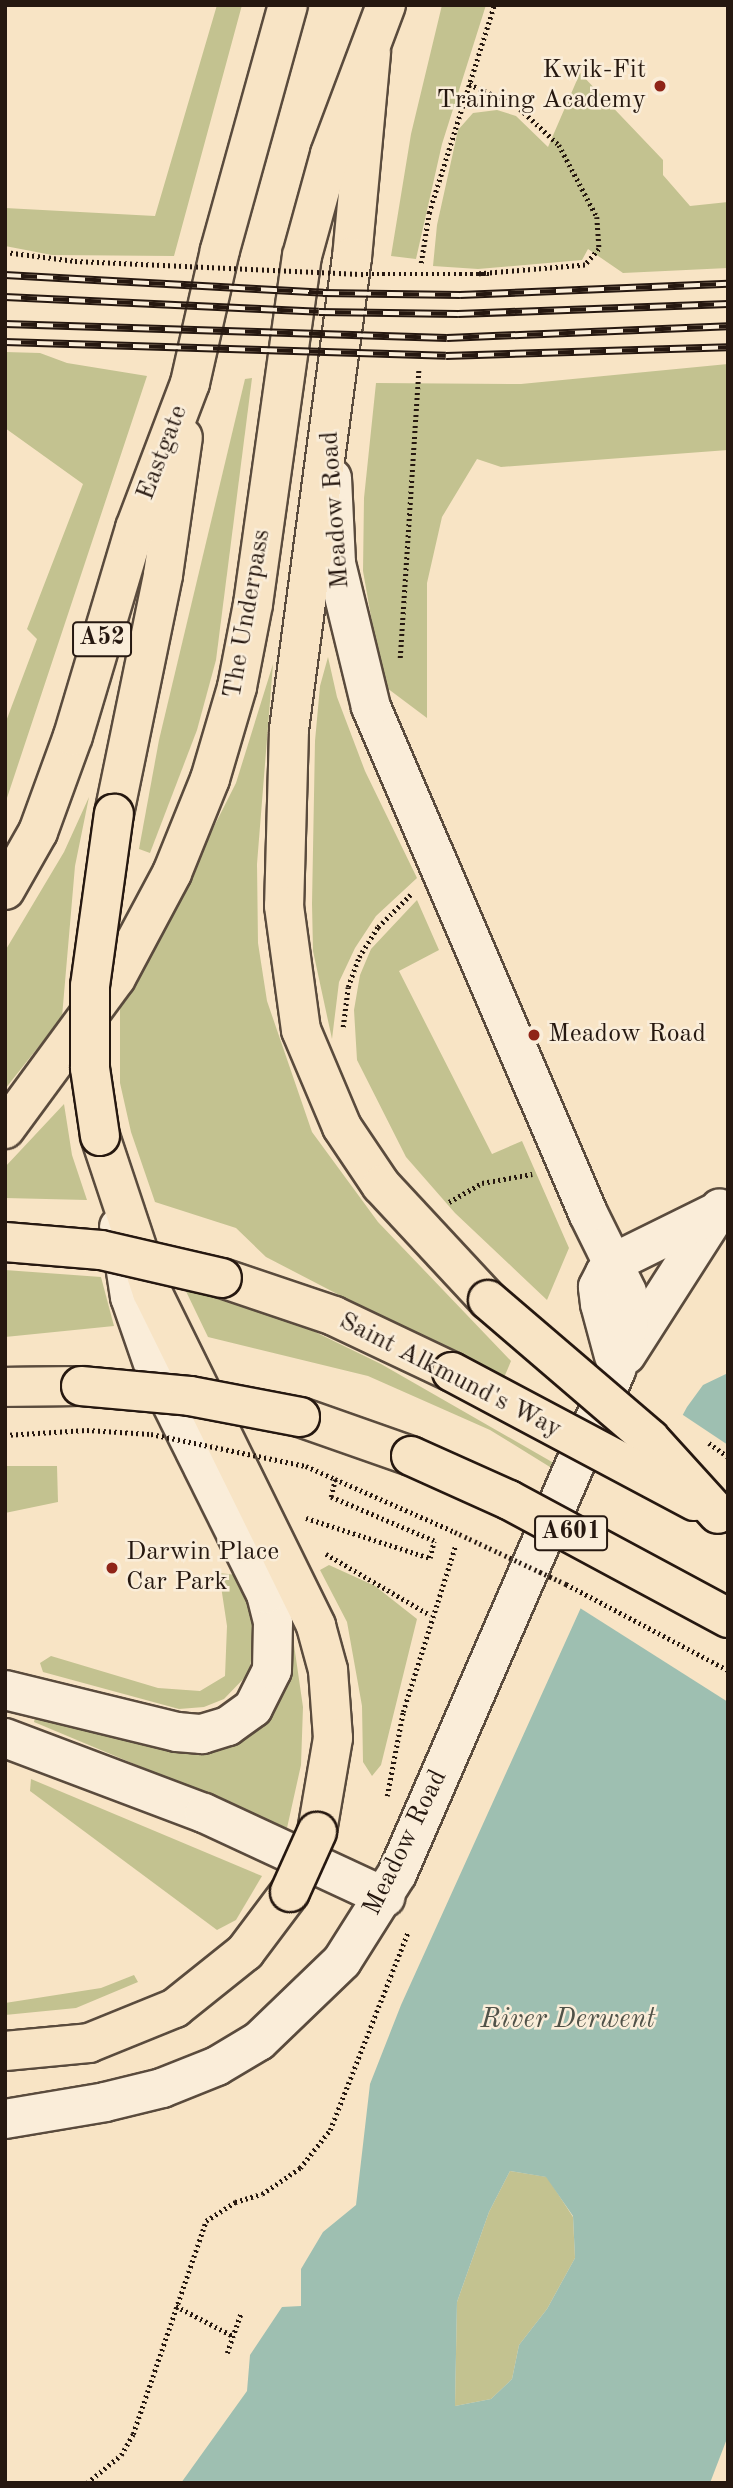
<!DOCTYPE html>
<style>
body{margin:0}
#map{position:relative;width:733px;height:2488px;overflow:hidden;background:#f8e4c5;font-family:"Old Standard TT",serif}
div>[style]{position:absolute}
.green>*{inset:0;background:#c3c290}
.water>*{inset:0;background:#9ebfb1}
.pier>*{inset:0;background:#f8e4c5}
.path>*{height:4.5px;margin-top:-2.25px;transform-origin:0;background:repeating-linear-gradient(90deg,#261810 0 2px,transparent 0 5.5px)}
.roads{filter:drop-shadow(2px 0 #5a4b3d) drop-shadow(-2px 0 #5a4b3d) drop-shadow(0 2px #5a4b3d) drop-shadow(0 -2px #5a4b3d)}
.minor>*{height:38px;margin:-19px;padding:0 19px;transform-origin:19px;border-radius:19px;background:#faedd9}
.major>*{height:38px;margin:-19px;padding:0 19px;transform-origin:19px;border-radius:19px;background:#f8e4c5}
.rail>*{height:8px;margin-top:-4px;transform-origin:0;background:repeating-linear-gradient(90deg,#faedd9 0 16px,#261810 0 32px);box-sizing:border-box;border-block:2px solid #261810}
.path-bridge>*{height:4.5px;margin-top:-2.25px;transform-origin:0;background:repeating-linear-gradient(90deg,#261810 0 2px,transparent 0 5.5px)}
.bridges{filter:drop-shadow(2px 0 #261810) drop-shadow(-2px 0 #261810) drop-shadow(0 2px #261810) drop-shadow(0 -2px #261810)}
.major-bridge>*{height:38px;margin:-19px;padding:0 19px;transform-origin:19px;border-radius:19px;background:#f8e4c5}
.dots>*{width:19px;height:19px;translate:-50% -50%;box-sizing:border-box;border:4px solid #faedd9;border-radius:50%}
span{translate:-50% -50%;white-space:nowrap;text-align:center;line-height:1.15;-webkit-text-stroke:5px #faedd9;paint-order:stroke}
.shield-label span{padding:2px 5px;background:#faedd9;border:2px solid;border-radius:5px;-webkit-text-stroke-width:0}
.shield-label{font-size:24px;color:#261810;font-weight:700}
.poi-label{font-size:26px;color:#261810}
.right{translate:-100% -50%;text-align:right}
.left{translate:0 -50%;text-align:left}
.street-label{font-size:26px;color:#261810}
.water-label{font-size:28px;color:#505248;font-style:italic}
.frame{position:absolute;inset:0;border:7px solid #261810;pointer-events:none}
</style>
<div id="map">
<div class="green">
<div style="clip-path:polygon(217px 5px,242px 5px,174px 256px,52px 255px,5px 246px,5px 208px,155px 216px)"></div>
<div style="clip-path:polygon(442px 5px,486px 5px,442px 144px,416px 259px,391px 256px,411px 134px)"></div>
<div style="clip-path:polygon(580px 73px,663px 160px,663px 175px,690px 206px,728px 202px,728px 268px,623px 273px,588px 249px,582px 260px,478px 269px,433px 266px,437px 225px,458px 130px,473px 113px,497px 110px,516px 116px,548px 147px)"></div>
<div style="clip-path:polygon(5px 352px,40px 353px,67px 363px,147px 376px,5px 804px,5px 724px,37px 639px,27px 629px,83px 484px,5px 428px)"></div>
<div style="clip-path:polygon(728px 364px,728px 450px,501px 467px,477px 459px,442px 517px,427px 583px,427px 718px,383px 685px,363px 571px,364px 498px,376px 383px,521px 384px)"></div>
<div style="clip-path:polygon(252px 378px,216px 660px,197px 730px,150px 853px,139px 849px,159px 740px,245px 379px)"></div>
<div style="clip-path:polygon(328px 657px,337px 697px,365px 771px,417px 878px,376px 916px,355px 948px,339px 982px,332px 1039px,313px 951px,312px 904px,315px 741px,320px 686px)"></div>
<div style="clip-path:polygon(273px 664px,257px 864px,258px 943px,267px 1001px,312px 1132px,378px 1222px,511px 1361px,503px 1380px,266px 1257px,236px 1228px,155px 1202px,131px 1132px,120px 1083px,120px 989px,154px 945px,236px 783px)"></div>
<div style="clip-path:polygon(89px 797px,75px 866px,62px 1017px,5px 1089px,5px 951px,64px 852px)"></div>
<div style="clip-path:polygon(417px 900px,439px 950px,399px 971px,492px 1154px,522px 1141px,569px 1248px,547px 1300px,455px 1213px,406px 1157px,357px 1060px,354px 1010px,360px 975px,371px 949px)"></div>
<div style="clip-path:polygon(64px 1104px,72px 1155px,87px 1200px,5px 1198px,5px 1167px)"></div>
<div style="clip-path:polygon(5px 1270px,101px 1277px,114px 1326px,5px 1337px)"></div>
<div style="clip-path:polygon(182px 1283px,307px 1328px,381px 1364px,559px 1466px,558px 1472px,490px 1430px,368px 1376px,208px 1337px)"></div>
<div style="clip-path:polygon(5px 1466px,57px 1466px,58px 1502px,5px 1513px)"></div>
<div style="clip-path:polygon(329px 1565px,375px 1586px,417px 1619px,381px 1765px,372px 1776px,363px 1762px,362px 1706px,347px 1622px,320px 1570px)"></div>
<div style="clip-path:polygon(219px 1573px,237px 1575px,249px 1588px,254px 1624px,250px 1672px,224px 1699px,204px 1707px,179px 1709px,43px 1672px,40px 1663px,51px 1656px,158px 1688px,200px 1691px,225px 1676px,227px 1626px)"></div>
<div style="clip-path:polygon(291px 1624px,303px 1707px,301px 1765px,287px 1828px,34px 1722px,36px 1713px,183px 1751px,211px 1752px,230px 1746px,250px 1736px,277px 1707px,292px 1666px)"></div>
<div style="clip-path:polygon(31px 1779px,262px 1876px,236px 1920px,217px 1930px,30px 1791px)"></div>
<div style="clip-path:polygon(134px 1975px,138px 1982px,76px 2008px,5px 2015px,5px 2003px,101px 1988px)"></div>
<div style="clip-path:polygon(510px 2171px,547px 2177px,573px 2217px,575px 2258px,547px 2309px,519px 2345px,512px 2379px,491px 2399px,455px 2406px,457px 2302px,489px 2212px)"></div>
</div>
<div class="water">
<div style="clip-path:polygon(evenodd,728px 1373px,728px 2436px,710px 2483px,181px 2483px,247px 2391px,250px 2355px,282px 2307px,301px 2306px,301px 2269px,323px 2232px,356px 2205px,370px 2084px,401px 2005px,593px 1581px,687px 1407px,703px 1385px,728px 1373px,510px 2171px,546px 2177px,573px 2216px,575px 2258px,547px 2309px,519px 2345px,512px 2379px,491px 2399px,455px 2406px,457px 2302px,489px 2212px,510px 2171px)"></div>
</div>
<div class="pier">
<div style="clip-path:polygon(680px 1413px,728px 1445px,728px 1702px,580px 1608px,590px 1580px)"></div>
</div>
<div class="path">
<div style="left:469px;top:84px;width:51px;rotate:24.1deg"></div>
<div style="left:516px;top:105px;width:59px;rotate:42.9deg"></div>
<div style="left:559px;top:145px;width:81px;rotate:62.2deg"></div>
<div style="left:597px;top:217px;width:32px;rotate:86deg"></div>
<div style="left:599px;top:249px;width:21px;rotate:131deg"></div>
<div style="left:585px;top:265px;width:108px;rotate:175.2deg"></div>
<div style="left:477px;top:274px;width:12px"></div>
<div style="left:5px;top:252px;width:71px;rotate:7.3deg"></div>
<div style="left:421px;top:263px;width:51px;rotate:-80.9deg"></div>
<div style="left:429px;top:213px;width:218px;rotate:-72.6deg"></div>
<div style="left:400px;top:658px;width:291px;rotate:-86.3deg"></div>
<div style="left:343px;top:1027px;width:40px;rotate:-82.9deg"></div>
<div style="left:348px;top:987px;width:32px;rotate:-70deg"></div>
<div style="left:359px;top:957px;width:36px;rotate:-58deg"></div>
<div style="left:378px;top:927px;width:47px;rotate:-45deg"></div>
<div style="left:449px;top:1202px;width:38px;rotate:-30deg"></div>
<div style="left:482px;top:1183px;width:51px;rotate:-10.2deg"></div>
<div style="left:5px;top:1435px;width:82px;rotate:-3.5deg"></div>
<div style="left:306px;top:1466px;width:32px;rotate:24deg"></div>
<div style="left:306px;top:1518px;width:130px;rotate:17.9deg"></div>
<div style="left:430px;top:1558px;width:17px;rotate:-77deg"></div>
<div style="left:434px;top:1541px;width:112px;rotate:-156.9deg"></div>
<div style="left:331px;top:1497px;width:18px;rotate:-77deg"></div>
<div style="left:335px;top:1479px;width:131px;rotate:23.8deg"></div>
<div style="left:326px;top:1554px;width:121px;rotate:30.4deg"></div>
<div style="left:566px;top:1584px;width:183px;rotate:28deg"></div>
<div style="left:387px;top:1796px;width:86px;rotate:-79.2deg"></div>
<div style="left:403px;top:1712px;width:173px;rotate:-72.5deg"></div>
<div style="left:176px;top:2306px;width:64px;rotate:27.8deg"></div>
<div style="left:227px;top:2353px;width:42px;rotate:-70.7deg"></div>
<div style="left:87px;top:2483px;width:44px;rotate:-39.5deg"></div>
<div style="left:121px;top:2455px;width:24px;rotate:-60deg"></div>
<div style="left:133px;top:2434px;width:225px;rotate:-71.1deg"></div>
<div style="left:206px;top:2221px;width:35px;rotate:-33deg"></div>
<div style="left:235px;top:2202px;width:28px;rotate:-17deg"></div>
<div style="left:262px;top:2194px;width:46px;rotate:-34.4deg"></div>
<div style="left:300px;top:2168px;width:48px;rotate:-51.7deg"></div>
<div style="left:330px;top:2130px;width:213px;rotate:-68.5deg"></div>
</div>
<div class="roads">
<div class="minor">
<div style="left:626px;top:1355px;width:174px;rotate:-57.4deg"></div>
<div style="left:614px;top:1356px;width:54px;rotate:-105.1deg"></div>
<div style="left:600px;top:1304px;width:17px;rotate:-97deg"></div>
<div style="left:598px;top:1287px;width:16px;rotate:-63deg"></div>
<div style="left:605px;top:1273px;width:15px;rotate:-48deg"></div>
<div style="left:615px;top:1262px;width:113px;rotate:-26.3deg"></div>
<div style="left:5px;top:1690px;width:177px;rotate:13.7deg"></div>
<div style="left:177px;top:1732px;width:25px;rotate:5deg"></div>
<div style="left:202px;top:1734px;width:27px;rotate:-17deg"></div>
<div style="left:228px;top:1726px;width:31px;rotate:-36deg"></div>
<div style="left:253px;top:1708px;width:42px;rotate:-63.4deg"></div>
<div style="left:272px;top:1670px;width:48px;rotate:-88.8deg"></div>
<div style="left:273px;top:1622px;width:29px;rotate:-104deg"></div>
<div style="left:266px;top:1594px;width:248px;rotate:-116.4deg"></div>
<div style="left:156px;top:1372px;width:79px;rotate:-109.1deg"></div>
<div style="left:130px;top:1297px;width:71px;rotate:-98.9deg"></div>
<div style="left:5px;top:1738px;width:213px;rotate:20.7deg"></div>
<div style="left:204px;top:1813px;width:200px;rotate:24.9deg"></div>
<div style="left:5px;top:2119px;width:101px;rotate:-9.6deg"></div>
<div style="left:105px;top:2102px;width:59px;rotate:-13.8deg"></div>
<div style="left:162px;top:2088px;width:59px;rotate:-21.8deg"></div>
<div style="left:217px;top:2066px;width:49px;rotate:-30.8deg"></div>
<div style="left:259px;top:2041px;width:115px;rotate:-43.9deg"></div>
<div style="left:342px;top:1961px;width:103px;rotate:-57.7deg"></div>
<div style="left:397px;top:1874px;width:550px;rotate:-66.51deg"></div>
<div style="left:616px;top:1370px;width:48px;rotate:-74.2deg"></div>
<div style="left:629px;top:1324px;width:32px;rotate:-94deg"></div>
<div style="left:627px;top:1292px;width:88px;rotate:-116.3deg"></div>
<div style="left:588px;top:1213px;width:551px;rotate:-113.21deg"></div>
<div style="left:371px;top:707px;width:148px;rotate:-103.7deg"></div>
<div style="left:336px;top:563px;width:85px;rotate:-92.7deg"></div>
</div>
<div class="major">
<div style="left:371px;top:53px;width:205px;rotate:95.3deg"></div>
<div style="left:352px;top:257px;width:477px;rotate:97.6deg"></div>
<div style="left:289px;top:730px;width:176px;rotate:91.6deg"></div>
<div style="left:284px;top:906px;width:125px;rotate:82.2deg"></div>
<div style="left:301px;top:1030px;width:105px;rotate:67.1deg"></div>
<div style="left:342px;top:1127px;width:70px;rotate:56.1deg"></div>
<div style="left:381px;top:1185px;width:157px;rotate:47.1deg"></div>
<div style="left:114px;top:814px;width:244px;rotate:-78.4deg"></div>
<div style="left:163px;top:575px;width:139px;rotate:-81.8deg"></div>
<div style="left:5px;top:890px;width:67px;rotate:-60.4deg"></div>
<div style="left:38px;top:832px;width:102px;rotate:-70deg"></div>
<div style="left:73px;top:736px;width:217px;rotate:-73.4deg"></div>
<div style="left:135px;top:528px;width:155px;rotate:-69.2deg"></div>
<div style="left:190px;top:383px;width:136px;rotate:-77.3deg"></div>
<div style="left:220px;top:250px;width:254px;rotate:-74.5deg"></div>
<div style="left:5px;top:1129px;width:187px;rotate:-53.7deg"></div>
<div style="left:116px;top:978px;width:119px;rotate:-61.9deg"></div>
<div style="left:172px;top:873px;width:101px;rotate:-68deg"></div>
<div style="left:210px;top:779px;width:96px;rotate:-73.6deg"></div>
<div style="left:237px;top:687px;width:85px;rotate:-79.1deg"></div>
<div style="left:253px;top:604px;width:351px;rotate:-82deg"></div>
<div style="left:302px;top:256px;width:106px;rotate:-74.6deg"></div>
<div style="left:330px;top:154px;width:159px;rotate:-69.4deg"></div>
<div style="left:100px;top:1136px;width:164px;rotate:71.6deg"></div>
<div style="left:152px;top:1292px;width:372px;rotate:63.8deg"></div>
<div style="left:316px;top:1626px;width:46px;rotate:74.7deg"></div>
<div style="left:328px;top:1670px;width:68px;rotate:85.8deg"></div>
<div style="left:333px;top:1738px;width:95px;rotate:99.7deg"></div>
<div style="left:222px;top:1278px;width:118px;rotate:18.7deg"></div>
<div style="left:334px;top:1316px;width:131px;rotate:25.4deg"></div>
<div style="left:5px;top:1387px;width:76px;rotate:-0.8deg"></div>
<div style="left:300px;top:1417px;width:118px;rotate:19.4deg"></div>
<div style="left:5px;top:2051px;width:84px;rotate:-5.4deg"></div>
<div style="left:89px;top:2043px;width:93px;rotate:-22.1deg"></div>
<div style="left:175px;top:2008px;width:90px;rotate:-38.7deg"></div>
<div style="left:245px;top:1952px;width:75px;rotate:-53.1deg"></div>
</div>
</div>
<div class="rail">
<div style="left:5px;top:275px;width:319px;rotate:3.2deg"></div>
<div style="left:323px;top:293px;width:137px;rotate:0.8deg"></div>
<div style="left:460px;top:295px;width:268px;rotate:-2.4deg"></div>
<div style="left:5px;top:297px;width:314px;rotate:2.7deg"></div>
<div style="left:319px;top:312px;width:139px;rotate:0.8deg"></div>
<div style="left:458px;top:314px;width:270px;rotate:-2.1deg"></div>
<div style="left:5px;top:324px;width:442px;rotate:1.8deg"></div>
<div style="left:447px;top:338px;width:281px;rotate:-2.4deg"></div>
<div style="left:5px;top:342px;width:441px;rotate:1.8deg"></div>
<div style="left:446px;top:356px;width:282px;rotate:-1.8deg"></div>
</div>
<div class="path-bridge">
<div style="left:75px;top:261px;width:291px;rotate:2.6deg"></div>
<div style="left:366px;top:274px;width:123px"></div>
<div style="left:87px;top:1430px;width:64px;rotate:3.6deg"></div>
<div style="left:151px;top:1434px;width:158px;rotate:11.7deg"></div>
<div style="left:709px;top:1443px;width:24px;rotate:36deg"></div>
<div style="left:455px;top:1532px;width:123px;rotate:25.1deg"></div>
</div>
<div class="bridges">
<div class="major-bridge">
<div style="left:100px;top:1136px;width:69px;rotate:-98.4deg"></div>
<div style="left:90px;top:1068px;width:82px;rotate:-90deg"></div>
<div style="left:90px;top:986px;width:174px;rotate:-82.1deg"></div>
<div style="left:5px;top:1242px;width:96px;rotate:4.8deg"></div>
<div style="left:101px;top:1250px;width:124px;rotate:13deg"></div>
<div style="left:488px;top:1300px;width:213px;rotate:40.6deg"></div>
<div style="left:650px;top:1439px;width:101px;rotate:47.8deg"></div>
<div style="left:452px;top:1372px;width:275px;rotate:28deg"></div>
<div style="left:81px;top:1386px;width:109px;rotate:5.2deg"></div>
<div style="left:190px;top:1396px;width:112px;rotate:10.8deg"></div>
<div style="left:411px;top:1456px;width:107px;rotate:24.2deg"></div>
<div style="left:509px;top:1500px;width:249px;rotate:28.3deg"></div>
<div style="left:290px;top:1892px;width:66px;rotate:-65.8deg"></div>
</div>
</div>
<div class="dots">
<div style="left:660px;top:86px;background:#8f2418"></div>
<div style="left:534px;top:1035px;background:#8f2418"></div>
<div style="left:112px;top:1568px;background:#8f2418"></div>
</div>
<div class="shield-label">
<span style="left:102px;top:639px">A52</span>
<span style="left:571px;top:1533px">A601</span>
</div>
<div class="poi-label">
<span class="right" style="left:646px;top:86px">Kwik-Fit<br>Training Academy</span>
<span class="left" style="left:548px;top:1035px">Meadow Road</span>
<span class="left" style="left:126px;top:1568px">Darwin Place<br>Car Park</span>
</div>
<div class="street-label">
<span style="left:163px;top:453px;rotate:-69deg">Eastgate</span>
<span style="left:336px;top:510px;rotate:-94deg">Meadow Road</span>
<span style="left:248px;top:614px;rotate:-80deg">The Underpass</span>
<span style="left:450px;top:1376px;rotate:27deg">Saint Alkmund's Way</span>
<span style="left:406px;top:1843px;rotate:-64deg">Meadow Road</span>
</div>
<div class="water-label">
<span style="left:568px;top:2020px">River Derwent</span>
</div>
<div class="frame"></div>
</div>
